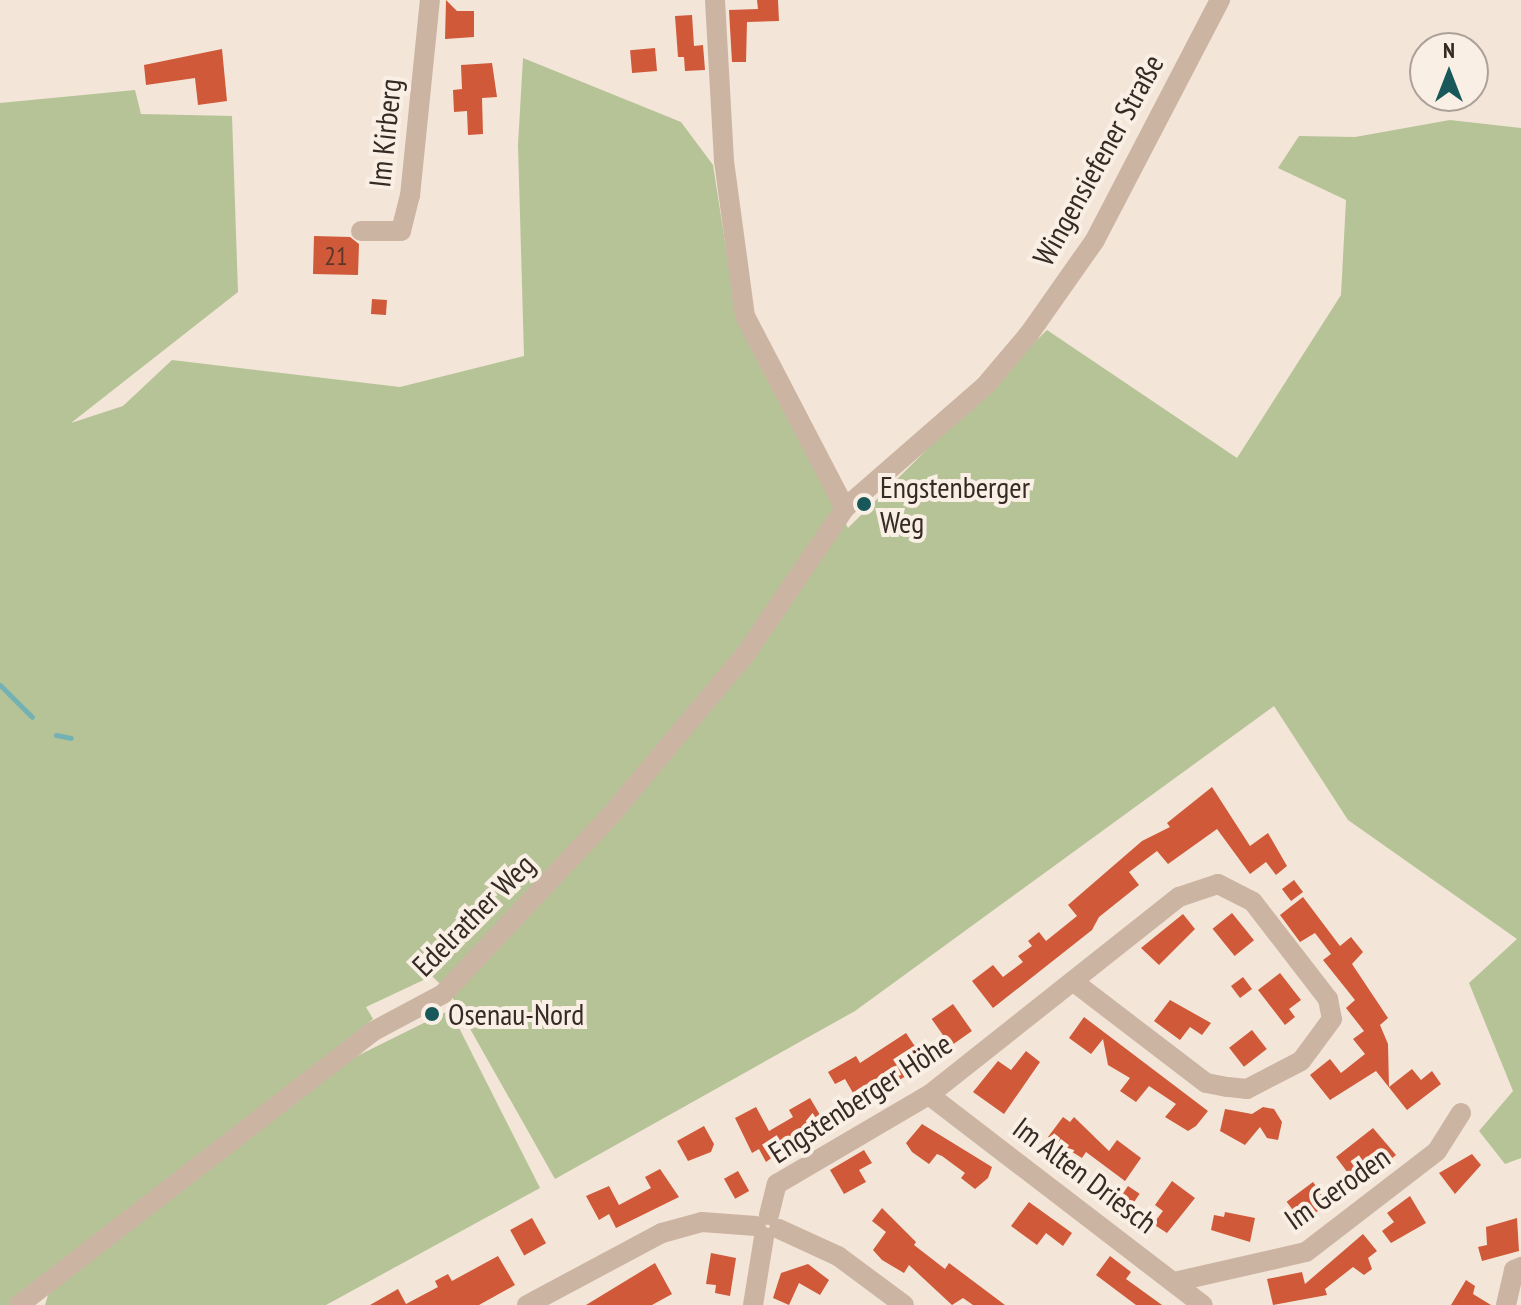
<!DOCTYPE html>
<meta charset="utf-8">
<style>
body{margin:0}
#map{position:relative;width:1521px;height:1305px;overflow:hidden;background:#f3e5d7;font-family:"PT Sans Narrow",sans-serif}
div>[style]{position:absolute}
.green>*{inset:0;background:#b5c397}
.stream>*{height:5px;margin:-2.5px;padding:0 2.5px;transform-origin:2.5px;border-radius:2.5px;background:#74b1b2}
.building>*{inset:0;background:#cf5939;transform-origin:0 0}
.minor>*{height:20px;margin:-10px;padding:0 10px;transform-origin:10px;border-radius:10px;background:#ccb4a3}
.dots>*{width:22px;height:22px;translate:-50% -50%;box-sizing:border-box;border:4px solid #faefe4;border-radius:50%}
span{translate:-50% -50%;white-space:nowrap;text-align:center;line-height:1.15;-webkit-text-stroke:8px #faefe4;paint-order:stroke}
.number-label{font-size:26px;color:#5c362a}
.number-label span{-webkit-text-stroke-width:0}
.street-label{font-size:30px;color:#362a25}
.poi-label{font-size:30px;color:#362a25}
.left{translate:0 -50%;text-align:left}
.north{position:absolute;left:1409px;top:32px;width:80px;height:80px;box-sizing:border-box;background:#faefe4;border:2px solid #aca098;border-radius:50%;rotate:0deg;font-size:22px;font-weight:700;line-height:32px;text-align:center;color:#362a25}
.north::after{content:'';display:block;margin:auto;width:28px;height:36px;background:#18585a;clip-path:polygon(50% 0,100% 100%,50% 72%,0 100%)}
</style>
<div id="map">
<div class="green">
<div style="clip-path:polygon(523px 58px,681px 122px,713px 165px,737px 319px,848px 528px,1047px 330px,1237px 458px,1341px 295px,1346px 200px,1278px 168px,1299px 136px,1355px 137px,1450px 120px,1521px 128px,1521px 1158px,1505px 1164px,1479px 1131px,1513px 1091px,1469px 983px,1517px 939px,1348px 820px,1274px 706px,855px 1011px,555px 1179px,451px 995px,432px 976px,366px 1007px,373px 1019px,10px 1305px,0 1305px,0 103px,135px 90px,141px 114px,232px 116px,238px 292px,71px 423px,123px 406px,172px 360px,400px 387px,524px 356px,518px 145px)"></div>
<div style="clip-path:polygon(450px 1010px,540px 1188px,326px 1305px,45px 1305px,49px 1292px,349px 1060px)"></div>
</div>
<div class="stream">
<div style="left:0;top:685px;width:45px;rotate:45deg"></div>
<div style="left:56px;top:735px;width:15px;rotate:11deg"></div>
</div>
<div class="building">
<div style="clip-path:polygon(446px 0,457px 11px,474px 11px,474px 37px,445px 39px)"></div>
<div style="clip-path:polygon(757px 0,778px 0,779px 21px,747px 22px,746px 62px,732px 62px,729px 10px,758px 9px)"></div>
<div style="clip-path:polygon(692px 15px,694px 46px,703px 45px,705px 70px,685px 71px,684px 57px,678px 57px,675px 16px)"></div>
<div style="left:655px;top:48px;width:23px;height:25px;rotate:85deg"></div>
<div style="clip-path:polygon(222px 49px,227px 101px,198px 105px,195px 78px,146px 85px,144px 65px)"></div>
<div style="clip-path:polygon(492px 63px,497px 97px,482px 98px,483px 134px,468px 135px,467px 111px,454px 112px,453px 90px,462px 89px,461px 65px)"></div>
<div style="clip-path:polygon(314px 236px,350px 237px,359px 244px,358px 275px,313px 274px)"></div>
<div style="left:372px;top:299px;width:15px;height:15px;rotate:4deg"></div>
<div style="clip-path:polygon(1212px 787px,1250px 846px,1268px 833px,1287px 866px,1276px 875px,1266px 862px,1250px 874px,1217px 829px,1168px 864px,1157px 851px,1129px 872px,1139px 885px,1099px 917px,1092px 930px,993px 1008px,972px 981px,993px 965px,1003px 977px,1023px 962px,1018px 956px,1032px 946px,1028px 941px,1039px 932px,1046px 941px,1077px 916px,1068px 905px,1142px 841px,1170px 827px,1167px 823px)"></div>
<div style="left:1294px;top:880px;width:15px;height:15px;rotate:53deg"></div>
<div style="clip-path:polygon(1303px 897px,1340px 946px,1351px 937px,1363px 952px,1352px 964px,1388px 1018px,1380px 1025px,1388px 1044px,1389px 1087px,1412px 1069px,1421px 1080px,1432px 1071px,1441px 1084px,1407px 1110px,1376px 1071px,1330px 1100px,1310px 1075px,1330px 1059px,1341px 1073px,1365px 1054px,1353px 1039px,1364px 1031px,1346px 1008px,1355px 1000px,1323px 960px,1331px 954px,1315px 933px,1300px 942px,1280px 915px)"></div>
<div style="left:1232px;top:913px;width:35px;height:25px;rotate:51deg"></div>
<div style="clip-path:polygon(1183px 914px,1195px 929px,1159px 965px,1141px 948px)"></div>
<div style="clip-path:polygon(1280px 973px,1301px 1000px,1289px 1009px,1295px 1017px,1285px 1025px,1258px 990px)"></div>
<div style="left:1243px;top:977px;width:15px;height:15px;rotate:53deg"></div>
<div style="clip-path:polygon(1170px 1000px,1211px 1023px,1202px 1035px,1190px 1027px,1180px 1040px,1154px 1021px)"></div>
<div style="left:953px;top:1004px;width:33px;height:26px;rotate:55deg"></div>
<div style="clip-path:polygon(1084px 1017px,1208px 1111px,1196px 1126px,1188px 1131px,1165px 1117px,1176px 1104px,1149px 1086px,1136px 1102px,1120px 1091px,1130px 1078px,1108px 1065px,1103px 1039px,1091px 1054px,1069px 1038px)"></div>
<div style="left:1252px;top:1030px;width:24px;height:29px;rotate:52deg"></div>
<div style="clip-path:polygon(906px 1033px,926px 1063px,884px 1090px,882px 1085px,857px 1100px,845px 1079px,835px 1084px,828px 1072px,856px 1056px,860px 1063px)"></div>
<div style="clip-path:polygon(1026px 1051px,1040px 1062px,1004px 1114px,973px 1092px,998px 1061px,1011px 1070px)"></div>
<div style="clip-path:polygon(810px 1098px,823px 1120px,766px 1162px,759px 1149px,752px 1153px,735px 1118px,756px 1107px,769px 1131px,793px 1117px,789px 1110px)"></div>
<div style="clip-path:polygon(1263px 1107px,1274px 1109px,1282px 1122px,1278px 1140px,1267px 1138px,1260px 1127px,1245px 1145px,1220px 1131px,1225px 1109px,1252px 1114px)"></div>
<div style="clip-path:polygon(1063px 1117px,1070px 1122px,1074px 1117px,1109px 1151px,1117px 1140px,1141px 1158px,1125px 1181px,1086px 1152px,1082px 1158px,1048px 1137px)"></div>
<div style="clip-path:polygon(922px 1124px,992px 1167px,988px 1178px,975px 1189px,961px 1178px,965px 1173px,942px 1156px,937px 1154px,929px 1164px,912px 1152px,906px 1143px)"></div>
<div style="clip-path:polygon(704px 1126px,714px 1144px,711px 1152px,688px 1161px,677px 1141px)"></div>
<div style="clip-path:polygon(1373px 1128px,1396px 1155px,1376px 1171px,1369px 1163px,1351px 1177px,1336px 1157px)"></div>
<div style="clip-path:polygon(864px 1150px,872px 1163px,859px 1170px,866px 1182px,844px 1194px,830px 1170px)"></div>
<div style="clip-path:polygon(1472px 1154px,1481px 1165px,1455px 1194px,1439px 1173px)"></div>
<div style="clip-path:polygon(660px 1169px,679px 1197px,616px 1228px,609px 1214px,599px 1220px,586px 1196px,609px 1186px,619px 1205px,651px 1188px,645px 1177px)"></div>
<div style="left:738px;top:1171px;width:23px;height:16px;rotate:61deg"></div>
<div style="clip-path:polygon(1172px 1181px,1195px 1198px,1167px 1233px,1153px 1224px,1163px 1211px,1155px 1205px)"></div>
<div style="left:1313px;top:1182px;width:26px;height:33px;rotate:53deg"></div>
<div style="left:1128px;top:1186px;width:14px;height:15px;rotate:34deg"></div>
<div style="clip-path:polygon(1410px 1196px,1426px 1223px,1391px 1243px,1382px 1231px,1394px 1222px,1387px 1213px)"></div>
<div style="clip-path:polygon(1029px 1202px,1072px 1233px,1063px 1246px,1046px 1233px,1037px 1245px,1011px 1226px)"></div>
<div style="clip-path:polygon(882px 1208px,916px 1242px,914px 1245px,945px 1269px,949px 1263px,1005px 1305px,973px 1305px,963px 1298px,952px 1305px,909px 1265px,904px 1273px,882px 1260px,873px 1250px,886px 1232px,872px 1221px)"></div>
<div style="clip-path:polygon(1225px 1212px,1255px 1218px,1250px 1242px,1211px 1230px,1214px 1215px,1224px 1217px)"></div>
<div style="left:532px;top:1218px;width:29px;height:25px;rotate:61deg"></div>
<div style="clip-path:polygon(1517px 1218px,1519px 1251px,1482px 1261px,1478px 1247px,1487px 1245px,1486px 1227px)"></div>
<div style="clip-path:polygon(1363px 1234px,1377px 1251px,1368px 1258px,1372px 1269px,1364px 1275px,1353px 1267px,1325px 1289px,1327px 1295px,1273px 1305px,1267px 1279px,1302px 1272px,1305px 1284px)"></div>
<div style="clip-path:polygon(711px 1253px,736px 1258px,730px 1296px,715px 1293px,716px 1285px,706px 1284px)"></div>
<div style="clip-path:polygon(498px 1256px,515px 1285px,479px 1305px,370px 1305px,398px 1289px,406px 1304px,438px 1287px,435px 1281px,448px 1274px,452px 1281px)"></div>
<div style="clip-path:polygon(1110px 1256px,1131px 1272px,1126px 1279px,1162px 1305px,1136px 1305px,1096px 1275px)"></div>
<div style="clip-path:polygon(655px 1263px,672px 1294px,652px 1305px,586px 1305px)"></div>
<div style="clip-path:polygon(808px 1264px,829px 1280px,820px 1295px,799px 1283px,789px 1305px,773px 1298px,781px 1273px)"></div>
<div style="clip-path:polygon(1466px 1280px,1475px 1286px,1473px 1294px,1491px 1305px,1451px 1305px)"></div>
</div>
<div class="minor">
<div style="left:715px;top:0;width:161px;rotate:86.8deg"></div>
<div style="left:724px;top:161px;width:156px;rotate:82.3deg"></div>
<div style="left:745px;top:316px;width:216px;rotate:62.5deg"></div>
<div style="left:361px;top:231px;width:40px"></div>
<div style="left:401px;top:231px;width:36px;rotate:-76deg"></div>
<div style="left:410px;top:196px;width:197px;rotate:-84.2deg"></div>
<div style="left:929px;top:1095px;width:345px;rotate:37.5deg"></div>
<div style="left:769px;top:1215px;width:32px;rotate:-76deg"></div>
<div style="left:777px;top:1184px;width:176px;rotate:-30.4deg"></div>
<div style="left:929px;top:1095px;width:319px;rotate:-38.4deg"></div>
<div style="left:1179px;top:897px;width:41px;rotate:-18.4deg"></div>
<div style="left:1218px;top:884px;width:39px;rotate:27deg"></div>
<div style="left:1253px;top:902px;width:123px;rotate:52.3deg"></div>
<div style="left:1328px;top:999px;width:20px;rotate:79deg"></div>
<div style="left:1332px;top:1019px;width:52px;rotate:126.4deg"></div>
<div style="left:1301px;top:1061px;width:61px;rotate:152.6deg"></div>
<div style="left:1247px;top:1089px;width:20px;rotate:-174deg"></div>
<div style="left:1227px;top:1087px;width:21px;rotate:-169deg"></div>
<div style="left:1206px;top:1083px;width:166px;rotate:-142.6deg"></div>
<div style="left:779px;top:1229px;width:65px;rotate:24.6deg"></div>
<div style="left:838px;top:1256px;width:82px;rotate:36.6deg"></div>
<div style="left:1174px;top:1282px;width:135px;rotate:-12.8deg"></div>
<div style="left:1306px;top:1252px;width:165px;rotate:-37.6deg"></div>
<div style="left:1437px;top:1151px;width:45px;rotate:-57.7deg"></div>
<div style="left:19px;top:1305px;width:446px;rotate:-37.7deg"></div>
<div style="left:372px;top:1032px;width:81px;rotate:-28.2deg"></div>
<div style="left:443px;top:994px;width:245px;rotate:-46.8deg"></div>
<div style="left:611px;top:815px;width:209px;rotate:-50.1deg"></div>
<div style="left:745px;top:655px;width:178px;rotate:-55.8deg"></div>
<div style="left:845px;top:508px;width:186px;rotate:-41.1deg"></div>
<div style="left:985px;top:386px;width:68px;rotate:-49.8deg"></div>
<div style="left:1029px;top:334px;width:115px;rotate:-54.9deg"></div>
<div style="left:1095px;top:240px;width:271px;rotate:-62.5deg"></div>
<div style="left:527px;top:1305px;width:153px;rotate:-28.1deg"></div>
<div style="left:662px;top:1233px;width:41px;rotate:-15.4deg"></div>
<div style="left:702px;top:1222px;width:54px;rotate:4.2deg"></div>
<div style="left:753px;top:1305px;width:69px;rotate:-80.8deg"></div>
<div style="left:1506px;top:1305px;width:36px;rotate:-77deg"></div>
<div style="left:1514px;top:1270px;width:8px;rotate:-23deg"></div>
</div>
<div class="dots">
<div style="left:864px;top:504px;background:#18585a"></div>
<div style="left:432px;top:1014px;background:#18585a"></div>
</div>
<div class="number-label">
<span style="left:336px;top:256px">21</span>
</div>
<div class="street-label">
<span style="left:385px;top:133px;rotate:-84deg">Im Kirberg</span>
<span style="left:1098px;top:160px;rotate:-61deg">Wingensiefener Straße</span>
<span style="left:473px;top:915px;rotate:-45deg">Edelrather Weg</span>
<span style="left:860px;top:1098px;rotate:-33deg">Engstenberger Höhe</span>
<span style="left:1085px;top:1175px;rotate:37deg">Im Alten Driesch</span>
<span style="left:1337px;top:1188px;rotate:-35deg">Im Geroden</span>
</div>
<div class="poi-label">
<span class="left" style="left:880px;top:504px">Engstenberger<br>Weg</span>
<span class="left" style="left:448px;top:1014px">Osenau-Nord</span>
</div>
<div class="north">N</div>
</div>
